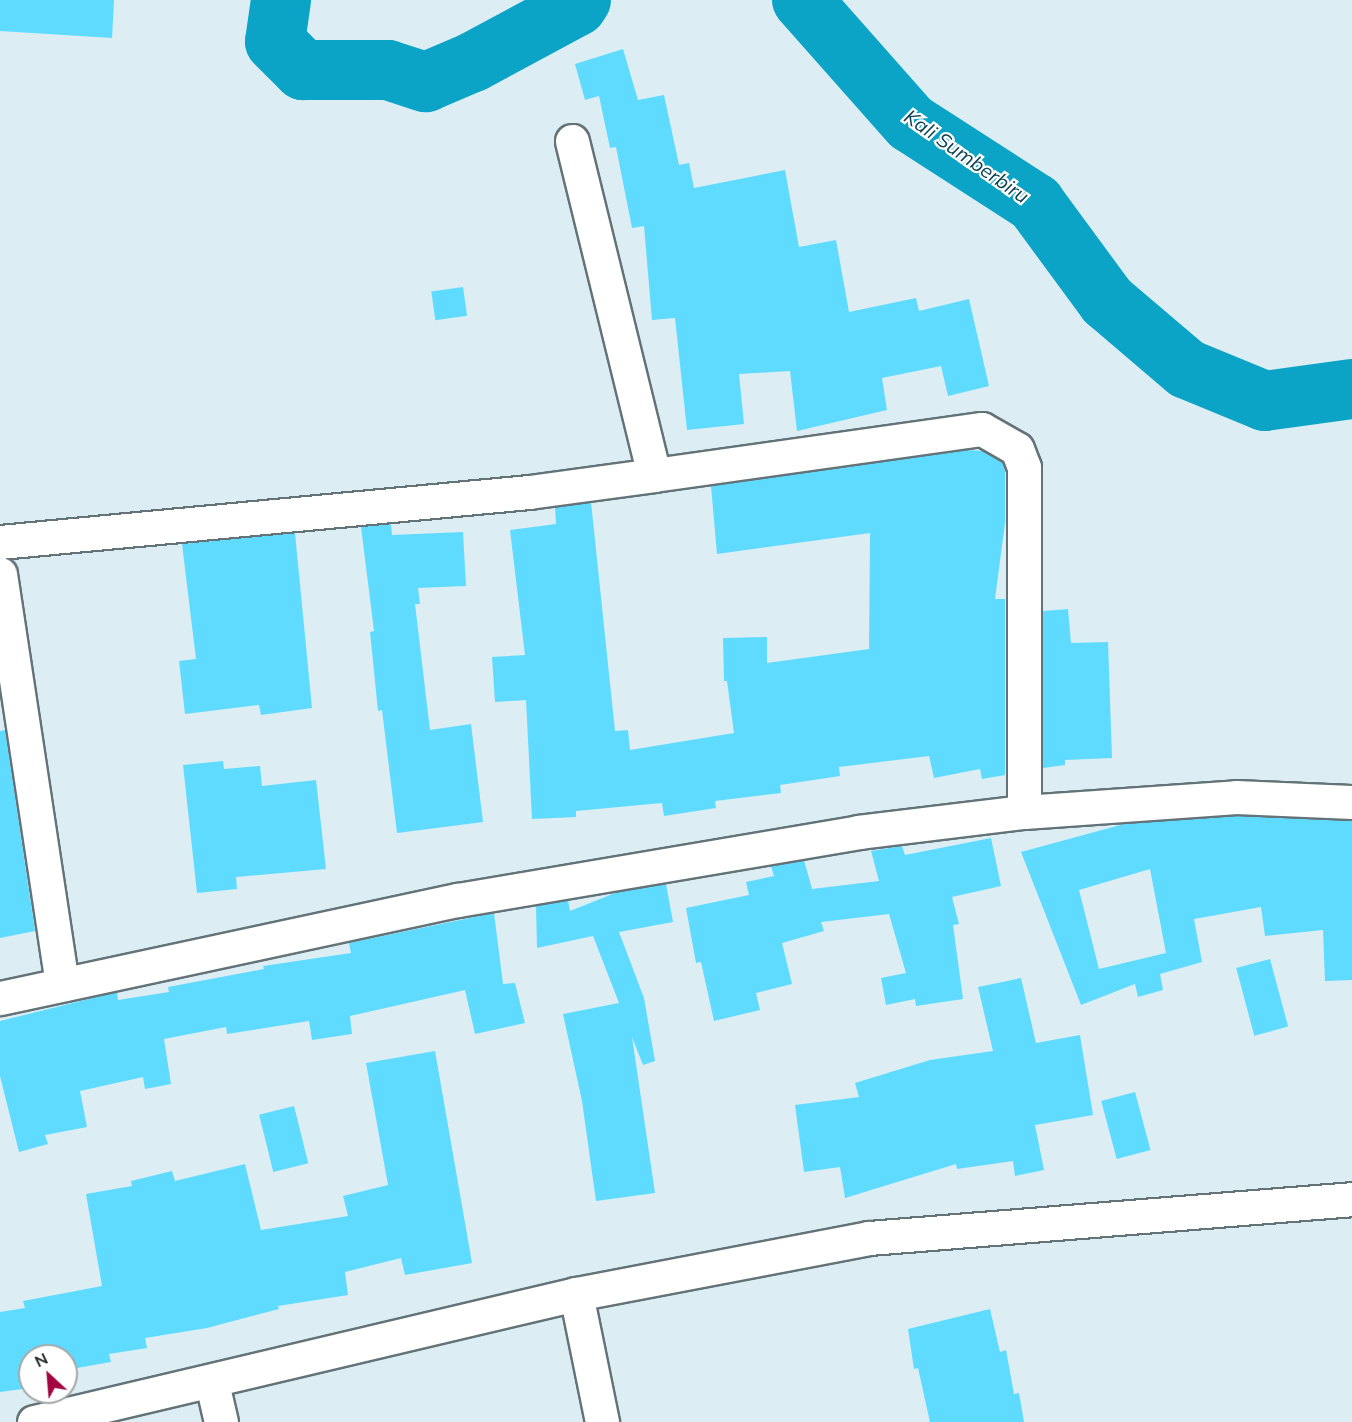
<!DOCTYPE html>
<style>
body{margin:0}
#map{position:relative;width:1352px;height:1422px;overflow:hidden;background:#dceef4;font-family:Mulish,sans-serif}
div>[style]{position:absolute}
.river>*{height:60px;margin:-30px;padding:0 30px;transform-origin:30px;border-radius:30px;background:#0ba4c6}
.building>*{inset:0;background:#5fdbff;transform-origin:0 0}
.roads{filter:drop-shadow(2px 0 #637378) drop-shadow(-2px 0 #637378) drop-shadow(0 2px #637378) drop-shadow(0 -2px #637378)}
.minor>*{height:33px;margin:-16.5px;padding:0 16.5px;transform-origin:16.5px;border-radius:16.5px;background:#fff}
span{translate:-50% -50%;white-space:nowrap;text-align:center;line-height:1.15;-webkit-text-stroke:4.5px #fff;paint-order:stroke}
.water-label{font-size:20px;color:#0f4655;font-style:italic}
.north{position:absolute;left:18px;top:1344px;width:60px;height:60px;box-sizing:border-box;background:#fff;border:2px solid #a5a8a9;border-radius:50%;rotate:334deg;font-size:16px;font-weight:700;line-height:24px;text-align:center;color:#1e2527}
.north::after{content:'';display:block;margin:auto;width:21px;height:27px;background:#a2053f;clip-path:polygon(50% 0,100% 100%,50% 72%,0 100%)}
</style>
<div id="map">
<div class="river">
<div style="left:281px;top:0;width:42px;rotate:98.1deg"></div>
<div style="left:275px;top:42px;width:40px;rotate:45deg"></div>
<div style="left:303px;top:70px;width:85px"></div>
<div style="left:388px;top:70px;width:40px;rotate:18deg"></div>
<div style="left:426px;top:82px;width:51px;rotate:-23.1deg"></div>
<div style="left:473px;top:62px;width:118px;rotate:-28.3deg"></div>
<div style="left:577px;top:6px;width:7px;rotate:-56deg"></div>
<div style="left:802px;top:0;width:164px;rotate:48.5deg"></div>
<div style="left:911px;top:123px;width:148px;rotate:32.8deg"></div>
<div style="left:1035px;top:203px;width:122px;rotate:53.7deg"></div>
<div style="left:1107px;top:301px;width:105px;rotate:40.4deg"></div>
<div style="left:1187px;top:369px;width:84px;rotate:22.3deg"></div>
<div style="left:1265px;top:401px;width:88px;rotate:-7.9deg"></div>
</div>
<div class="building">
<div style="clip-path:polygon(0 0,114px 0,112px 38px,0 31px)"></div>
<div style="clip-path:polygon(623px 49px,638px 100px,664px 95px,679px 165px,689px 163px,694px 188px,785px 170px,799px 247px,836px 240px,849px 312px,916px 298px,919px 311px,969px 299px,989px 386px,948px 396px,941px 366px,882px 378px,887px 410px,797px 431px,790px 371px,739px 374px,744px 424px,687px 430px,675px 318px,652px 320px,644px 226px,632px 228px,616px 147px,610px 148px,599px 96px,585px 100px,575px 64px)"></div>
<div style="left:463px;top:287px;width:29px;height:32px;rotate:82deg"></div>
<div style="clip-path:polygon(968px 450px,983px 451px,1002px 462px,1005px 471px,1005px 523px,995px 599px,1005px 599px,1005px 775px,982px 779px,980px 769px,934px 778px,929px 756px,839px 767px,840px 776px,780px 785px,781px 793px,715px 801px,716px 808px,664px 816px,662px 803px,576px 811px,576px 817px,532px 819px,526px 700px,495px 702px,492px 657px,525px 655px,510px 530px,556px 524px,555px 507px,591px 502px,615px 731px,628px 730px,630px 750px,734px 733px,727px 681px,724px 681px,723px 638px,767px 637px,767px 663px,869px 649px,870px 533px,717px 554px,711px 486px)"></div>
<div style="clip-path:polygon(391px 524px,392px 535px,463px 532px,466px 586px,418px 588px,420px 604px,415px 604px,430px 730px,471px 724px,483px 822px,397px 833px,382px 710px,378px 711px,370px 632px,374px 631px,361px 527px)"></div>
<div style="clip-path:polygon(295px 533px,312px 708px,261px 715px,259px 705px,185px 714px,179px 661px,196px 659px,182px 544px)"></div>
<div style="clip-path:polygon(1068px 609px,1071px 643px,1108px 642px,1112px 758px,1065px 760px,1065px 765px,1043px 768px,1043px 611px)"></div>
<div style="clip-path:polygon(5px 730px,35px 931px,0 938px,0 731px)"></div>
<div style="clip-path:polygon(223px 761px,224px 769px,260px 766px,262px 786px,316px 780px,326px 869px,236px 877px,237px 889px,197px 893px,183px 765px)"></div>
<div style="clip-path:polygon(evenodd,1235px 816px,1352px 821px,1352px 980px,1325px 981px,1323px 930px,1265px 936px,1261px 907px,1194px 919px,1202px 962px,1160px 974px,1163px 990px,1138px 997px,1135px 984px,1081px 1005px,1021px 852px,1124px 824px,1235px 816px,1150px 869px,1166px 953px,1099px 969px,1079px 890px,1150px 869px)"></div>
<div style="clip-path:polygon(991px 838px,1001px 886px,952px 897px,959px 924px,953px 925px,963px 999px,916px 1006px,915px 999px,886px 1005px,881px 978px,906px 973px,889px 914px,821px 922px,824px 931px,782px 943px,792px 984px,756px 993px,760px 1010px,714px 1021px,701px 962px,696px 963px,686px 908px,749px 895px,746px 882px,774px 876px,771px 866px,804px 860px,812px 889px,879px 881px,871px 851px,902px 846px,905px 855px)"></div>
<div style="clip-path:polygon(666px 884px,673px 922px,619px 932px,644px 998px,655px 1061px,643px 1065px,632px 1037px,655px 1193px,596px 1201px,582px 1101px,563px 1014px,619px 1003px,593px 936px,537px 948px,536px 906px,568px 900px,570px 911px,620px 891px)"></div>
<div style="clip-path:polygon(494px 913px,503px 984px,515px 983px,525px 1023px,475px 1034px,465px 990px,350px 1016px,352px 1034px,312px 1040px,309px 1021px,227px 1034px,226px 1027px,164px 1039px,171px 1084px,145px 1089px,143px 1077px,80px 1091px,87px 1127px,45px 1135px,48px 1144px,19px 1152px,0 1076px,0 1021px,117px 992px,118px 1000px,169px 992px,168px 987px,264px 969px,263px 966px,351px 953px,349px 943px)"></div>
<div style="left:1270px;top:959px;width:70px;height:35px;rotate:75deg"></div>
<div style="clip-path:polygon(1021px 978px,1036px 1043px,1080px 1035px,1093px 1115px,1035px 1125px,1044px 1170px,1015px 1176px,1013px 1161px,957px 1169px,956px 1164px,845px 1198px,840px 1167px,804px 1172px,795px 1105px,859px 1097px,855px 1083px,930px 1060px,993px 1051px,978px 987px)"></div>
<div style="clip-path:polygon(435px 1051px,472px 1263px,405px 1275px,401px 1258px,345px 1272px,348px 1295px,278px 1306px,279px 1309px,207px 1328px,145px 1338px,147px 1348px,109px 1354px,111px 1362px,66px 1370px,66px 1356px,30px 1356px,30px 1388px,0 1392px,0 1312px,25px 1308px,23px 1301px,102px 1286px,86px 1194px,132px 1186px,131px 1181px,172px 1171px,175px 1181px,245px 1164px,261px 1230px,348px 1216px,343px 1196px,388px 1185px,366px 1063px)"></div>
<div style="left:1135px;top:1092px;width:60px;height:35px;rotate:75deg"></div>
<div style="left:294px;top:1106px;width:59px;height:36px;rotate:76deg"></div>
<div style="clip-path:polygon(990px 1309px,1000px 1352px,1006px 1350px,1014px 1394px,1019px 1393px,1024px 1422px,930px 1422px,918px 1368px,914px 1369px,908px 1329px)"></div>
</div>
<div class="roads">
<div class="minor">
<div style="left:654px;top:475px;width:331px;rotate:-8deg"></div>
<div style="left:982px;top:429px;width:40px;rotate:29.7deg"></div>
<div style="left:1017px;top:449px;width:19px;rotate:69deg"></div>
<div style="left:1024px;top:467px;width:345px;rotate:90deg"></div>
<div style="left:0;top:542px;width:531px;rotate:-5.4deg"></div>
<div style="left:529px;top:492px;width:126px;rotate:-7.7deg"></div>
<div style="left:654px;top:475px;width:344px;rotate:-103.8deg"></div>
<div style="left:0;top:574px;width:415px;rotate:81.4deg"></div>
<div style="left:0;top:998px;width:468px;rotate:-12.1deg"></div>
<div style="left:458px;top:900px;width:406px;rotate:-9.6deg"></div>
<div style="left:858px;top:832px;width:167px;rotate:-6.9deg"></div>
<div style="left:1024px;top:812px;width:213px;rotate:-4deg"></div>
<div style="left:1236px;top:797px;width:116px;rotate:2.5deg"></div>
<div style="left:576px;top:1294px;width:131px;rotate:78.5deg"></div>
<div style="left:212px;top:1383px;width:40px;rotate:77deg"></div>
<div style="left:34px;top:1422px;width:557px;rotate:-13.29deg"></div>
<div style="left:576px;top:1294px;width:298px;rotate:-10.8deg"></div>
<div style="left:869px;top:1238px;width:485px;rotate:-4.6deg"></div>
</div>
</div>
<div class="water-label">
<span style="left:967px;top:156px;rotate:35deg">Kali Sumberbiru</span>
</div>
<div class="north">N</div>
</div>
